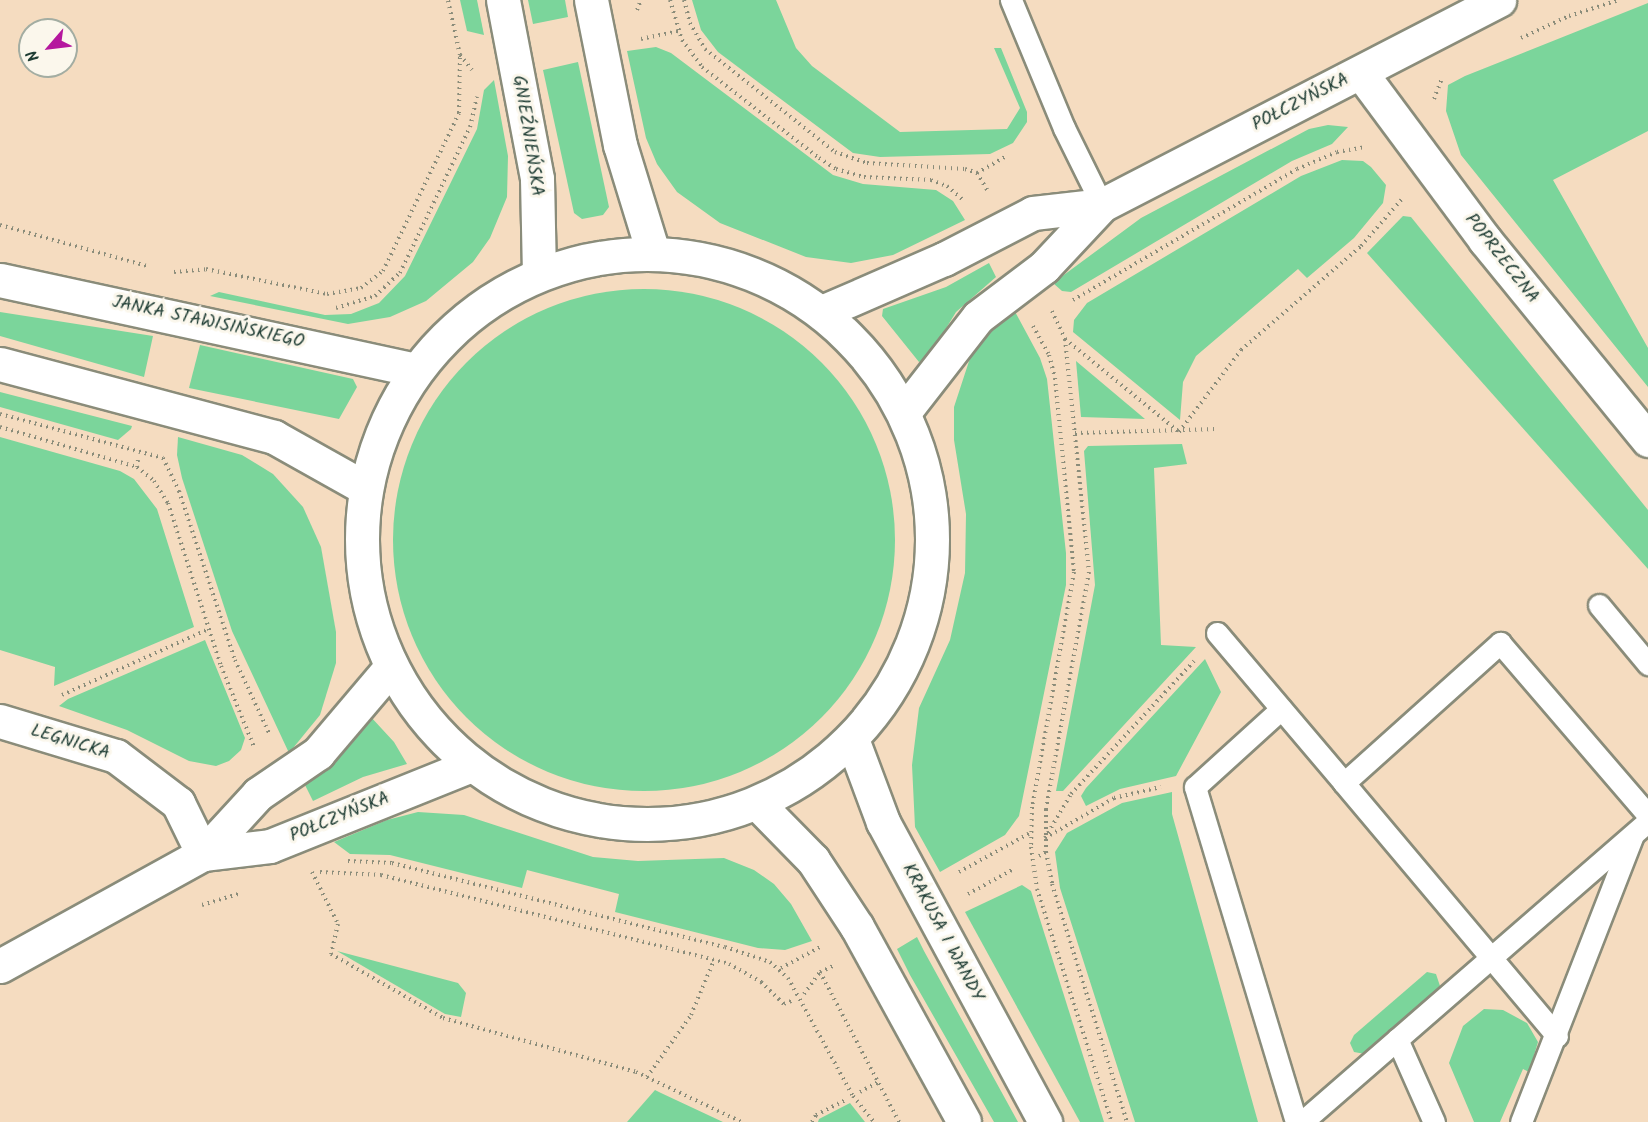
<!DOCTYPE html>
<meta charset="utf-8">
<style>
body{margin:0}
#map{position:relative;width:1648px;height:1122px;overflow:hidden;background:#f5dcc0;font-family:Kalam,sans-serif}
div>[style]{position:absolute}
.green>*{inset:0;background:#7bd59b}
.round{border-radius:50%}
.path>*{height:4px;margin-top:-2px;transform-origin:0;background:repeating-linear-gradient(90deg,#8a8c7a 0 1.5px,transparent 0 6px)}
.roads{filter:drop-shadow(2px 0 #8a8c7a) drop-shadow(-2px 0 #8a8c7a) drop-shadow(0 2px #8a8c7a) drop-shadow(0 -2px #8a8c7a)}
.service>*{height:21px;margin:-10.5px;padding:0 10.5px;transform-origin:10.5px;border-radius:10.5px;background:#fff}
.minor>*{height:33px;margin:-16.5px;padding:0 16.5px;transform-origin:16.5px;border-radius:16.5px;background:#fff}
.tertiary>*{height:33px;margin:-16.5px;padding:0 16.5px;transform-origin:16.5px;border-radius:16.5px;background:#fff}
.tertiary>.ring{margin:-16.5px;padding:0;box-sizing:content-box;background:none;border:33px solid #fff;border-radius:50%}
span{translate:-50% -50%;white-space:nowrap;text-align:center;line-height:1.15;-webkit-text-stroke:6px #fbf7ec;paint-order:stroke}
.street-label{font-size:18px;color:#1f3d34}
.north{position:absolute;left:18px;top:18px;width:60px;height:60px;box-sizing:border-box;background:#fbf7ec;border:2px solid #a3ada2;border-radius:50%;rotate:242deg;font-size:16px;font-weight:700;line-height:24px;text-align:center;color:#1f3d34}
.north::after{content:'';display:block;margin:auto;width:21px;height:27px;background:#b5179e;clip-path:polygon(50% 0,100% 100%,50% 72%,0 100%)}
</style>
<div id="map">
<div class="green">
<div style="clip-path:polygon(460px 0,477px 0,484px 35px,467px 31px)"></div>
<div style="clip-path:polygon(528px 0,565px 0,568px 17px,533px 24px)"></div>
<div style="clip-path:polygon(692px 0,776px 0,796px 48px,812px 66px,900px 132px,1007px 129px,1020px 108px,994px 48px,1001px 48px,1027px 112px,1027px 122px,1013px 143px,990px 154px,880px 157px,853px 153px,718px 52px,701px 30px)"></div>
<div style="clip-path:polygon(1648px 3px,1648px 131px,1553px 180px,1648px 348px,1648px 387px,1461px 155px,1446px 111px,1448px 85px,1465px 76px)"></div>
<div style="clip-path:polygon(656px 47px,671px 53px,833px 175px,863px 184px,936px 190px,953px 201px,965px 220px,893px 255px,851px 263px,806px 257px,720px 223px,677px 192px,657px 164px,646px 138px,627px 51px)"></div>
<div style="clip-path:polygon(578px 62px,609px 207px,603px 215px,582px 219px,574px 213px,543px 70px)"></div>
<div style="clip-path:polygon(494px 80px,508px 156px,507px 197px,490px 238px,473px 262px,426px 301px,390px 317px,348px 324px,210px 296px,219px 292px,325px 315px,351px 314px,379px 303px,405px 276px,477px 129px,484px 90px)"></div>
<div style="clip-path:polygon(1328px 125px,1348px 127px,1332px 144px,1292px 161px,1071px 292px,1062px 291px,1053px 283px,1141px 218px,1309px 129px)"></div>
<div style="clip-path:polygon(1342px 160px,1363px 161px,1371px 167px,1386px 185px,1383px 203px,1354px 238px,1307px 278px,1298px 269px,1196px 356px,1183px 382px,1180px 420px,1073px 332px,1074px 320px,1087px 303px,1301px 176px)"></div>
<div style="clip-path:polygon(1403px 216px,1411px 217px,1648px 510px,1648px 569px,1367px 253px)"></div>
<div style="clip-path:polygon(989px 263px,996px 277px,956px 312px,928px 358px,919px 362px,882px 316px,883px 309px,946px 287px)"></div>
<div class="round" style="left:393px;top:289px;width:502px;height:502px"></div>
<div style="clip-path:polygon(1013px 308px,1040px 358px,1047px 379px,1066px 553px,1066px 585px,1019px 816px,1005px 835px,940px 872px,915px 827px,912px 765px,919px 708px,950px 640px,965px 573px,966px 514px,954px 440px,954px 407px,972px 352px,985px 333px)"></div>
<div style="clip-path:polygon(0 312px,153px 336px,144px 377px,0 336px)"></div>
<div style="clip-path:polygon(200px 345px,353px 379px,357px 387px,339px 419px,189px 388px)"></div>
<div style="clip-path:polygon(1076px 361px,1145px 419px,1081px 417px)"></div>
<div style="clip-path:polygon(0 392px,132px 426px,131px 429px,118px 440px,0 407px)"></div>
<div style="clip-path:polygon(0 437px,120px 471px,134px 479px,157px 509px,194px 627px,54px 686px,55px 667px,0 650px)"></div>
<div style="clip-path:polygon(178px 437px,242px 455px,273px 474px,303px 507px,321px 547px,336px 632px,336px 663px,320px 715px,289px 753px,232px 631px,182px 478px,177px 455px)"></div>
<div style="clip-path:polygon(1182px 444px,1187px 464px,1154px 468px,1161px 645px,1196px 647px,1063px 791px,1056px 791px,1095px 585px,1084px 451px,1088px 446px)"></div>
<div style="clip-path:polygon(205px 640px,245px 738px,241px 750px,229px 761px,216px 766px,189px 761px,127px 730px,59px 706px,68px 699px)"></div>
<div style="clip-path:polygon(1205px 659px,1221px 692px,1176px 776px,1120px 789px,1086px 806px,1081px 796px,1086px 788px)"></div>
<div style="clip-path:polygon(370px 716px,394px 742px,407px 764px,363px 777px,313px 801px,305px 785px)"></div>
<div style="clip-path:polygon(1172px 792px,1172px 814px,1258px 1122px,1135px 1122px,1060px 888px,1055px 852px,1067px 833px,1122px 803px)"></div>
<div style="clip-path:polygon(418px 812px,464px 815px,593px 857px,638px 861px,724px 858px,754px 870px,774px 884px,791px 904px,812px 941px,785px 950px,758px 948px,615px 912px,619px 894px,527px 870px,522px 888px,390px 855px,350px 854px,334px 842px,387px 820px)"></div>
<div style="clip-path:polygon(1022px 885px,1031px 891px,1104px 1122px,1080px 1122px,965px 912px)"></div>
<div style="clip-path:polygon(917px 937px,924px 951px,1018px 1122px,994px 1122px,910px 975px,897px 949px)"></div>
<div style="clip-path:polygon(337px 951px,458px 983px,466px 993px,461px 1017px,445px 1014px)"></div>
<div style="clip-path:polygon(1427px 972px,1436px 974px,1441px 989px,1365px 1054px,1354px 1052px,1350px 1043px,1354px 1035px)"></div>
<div style="clip-path:polygon(1484px 1009px,1503px 1010px,1527px 1023px,1538px 1042px,1529px 1072px,1523px 1069px,1500px 1122px,1474px 1122px,1449px 1063px,1463px 1026px)"></div>
<div style="clip-path:polygon(655px 1090px,661px 1093px,723px 1122px,627px 1122px)"></div>
<div style="clip-path:polygon(850px 1103px,865px 1122px,818px 1122px,819px 1119px)"></div>
</div>
<div class="path">
<div style="left:670px;top:0;width:42px;rotate:73.3deg"></div>
<div style="left:682px;top:40px;width:34px;rotate:53deg"></div>
<div style="left:702px;top:67px;width:148px;rotate:37.9deg"></div>
<div style="left:819px;top:158px;width:20px;rotate:33deg"></div>
<div style="left:836px;top:169px;width:29px;rotate:16deg"></div>
<div style="left:864px;top:177px;width:67px;rotate:2.6deg"></div>
<div style="left:931px;top:180px;width:17px;rotate:21deg"></div>
<div style="left:947px;top:186px;width:23px;rotate:41deg"></div>
<div style="left:684px;top:0;width:24px;rotate:75deg"></div>
<div style="left:690px;top:23px;width:30px;rotate:60deg"></div>
<div style="left:705px;top:49px;width:166px;rotate:38.4deg"></div>
<div style="left:835px;top:152px;width:34px;rotate:19deg"></div>
<div style="left:867px;top:163px;width:98px;rotate:3.5deg"></div>
<div style="left:965px;top:169px;width:13px;rotate:18deg"></div>
<div style="left:977px;top:173px;width:21px;rotate:59deg"></div>
<div style="left:637px;top:10px;width:11px;rotate:-68deg"></div>
<div style="left:1521px;top:38px;width:53px;rotate:-24.6deg"></div>
<div style="left:1569px;top:16px;width:52px;rotate:-17.7deg"></div>
<div style="left:641px;top:39px;width:39px;rotate:-12deg"></div>
<div style="left:460px;top:55px;width:19px;rotate:51deg"></div>
<div style="left:1434px;top:99px;width:22px;rotate:-69deg"></div>
<div style="left:977px;top:173px;width:34px;rotate:-30deg"></div>
<div style="left:0;top:225px;width:153px;rotate:15.6deg"></div>
<div style="left:174px;top:272px;width:32px;rotate:-5deg"></div>
<div style="left:206px;top:269px;width:124px;rotate:11.7deg"></div>
<div style="left:327px;top:294px;width:35px;rotate:-10deg"></div>
<div style="left:361px;top:288px;width:28px;rotate:-38deg"></div>
<div style="left:383px;top:271px;width:175px;rotate:-64.3deg"></div>
<div style="left:459px;top:113px;width:58px;rotate:-89deg"></div>
<div style="left:460px;top:55px;width:56px;rotate:-102.3deg"></div>
<div style="left:1073px;top:300px;width:259px;rotate:-30.3deg"></div>
<div style="left:1297px;top:169px;width:43px;rotate:-23deg"></div>
<div style="left:1337px;top:152px;width:28px;rotate:-10deg"></div>
<div style="left:336px;top:308px;width:41px;rotate:-17.1deg"></div>
<div style="left:375px;top:296px;width:34px;rotate:-43deg"></div>
<div style="left:400px;top:273px;width:162px;rotate:-64.4deg"></div>
<div style="left:470px;top:127px;width:31px;rotate:-77deg"></div>
<div style="left:1052px;top:311px;width:31px;rotate:65deg"></div>
<div style="left:1065px;top:339px;width:147px;rotate:39.2deg"></div>
<div style="left:1179px;top:432px;width:103px;rotate:-52.9deg"></div>
<div style="left:1241px;top:350px;width:159px;rotate:-40.9deg"></div>
<div style="left:1361px;top:246px;width:62px;rotate:-48.9deg"></div>
<div style="left:1033px;top:326px;width:33px;rotate:61deg"></div>
<div style="left:1049px;top:355px;width:24px;rotate:75deg"></div>
<div style="left:1055px;top:378px;width:195px;rotate:84.4deg"></div>
<div style="left:1074px;top:572px;width:239px;rotate:100.1deg"></div>
<div style="left:1032px;top:807px;width:40px;rotate:91.4deg"></div>
<div style="left:1031px;top:847px;width:42px;rotate:81.9deg"></div>
<div style="left:1037px;top:889px;width:245px;rotate:72.2deg"></div>
<div style="left:1065px;top:339px;width:234px;rotate:84.1deg"></div>
<div style="left:1089px;top:572px;width:241px;rotate:100.3deg"></div>
<div style="left:1046px;top:809px;width:43px;rotate:90deg"></div>
<div style="left:1046px;top:852px;width:33px;rotate:79deg"></div>
<div style="left:1052px;top:884px;width:250px;rotate:72.5deg"></div>
<div style="left:0;top:414px;width:169px;rotate:15.1deg"></div>
<div style="left:163px;top:458px;width:37px;rotate:64deg"></div>
<div style="left:179px;top:491px;width:178px;rotate:71.7deg"></div>
<div style="left:235px;top:660px;width:83px;rotate:65deg"></div>
<div style="left:0;top:427px;width:143px;rotate:16.3deg"></div>
<div style="left:1075px;top:433px;width:140px;rotate:-1.6deg"></div>
<div style="left:138px;top:460px;width:7px;rotate:98deg"></div>
<div style="left:137px;top:467px;width:22px;rotate:39deg"></div>
<div style="left:154px;top:481px;width:26px;rotate:58deg"></div>
<div style="left:168px;top:503px;width:171px;rotate:72deg"></div>
<div style="left:221px;top:666px;width:87px;rotate:67.8deg"></div>
<div style="left:62px;top:695px;width:161px;rotate:-24.2deg"></div>
<div style="left:1045px;top:838px;width:51px;rotate:-59.4deg"></div>
<div style="left:1071px;top:794px;width:181px;rotate:-47.2deg"></div>
<div style="left:1045px;top:838px;width:80px;rotate:-30.1deg"></div>
<div style="left:1114px;top:798px;width:48px;rotate:-13.2deg"></div>
<div style="left:1039px;top:856px;width:8px;rotate:-30deg"></div>
<div style="left:348px;top:861px;width:44px;rotate:2.6deg"></div>
<div style="left:392px;top:863px;width:343px;rotate:14.2deg"></div>
<div style="left:725px;top:947px;width:47px;rotate:18.4deg"></div>
<div style="left:770px;top:962px;width:24px;rotate:42deg"></div>
<div style="left:788px;top:978px;width:135px;rotate:61.2deg"></div>
<div style="left:853px;top:1096px;width:33px;rotate:51deg"></div>
<div style="left:312px;top:872px;width:58px;rotate:63.4deg"></div>
<div style="left:338px;top:924px;width:31px;rotate:103deg"></div>
<div style="left:331px;top:954px;width:129px;rotate:29.7deg"></div>
<div style="left:443px;top:1018px;width:200px;rotate:15.6deg"></div>
<div style="left:636px;top:1072px;width:117px;rotate:25.3deg"></div>
<div style="left:320px;top:872px;width:61px;rotate:2.8deg"></div>
<div style="left:381px;top:875px;width:359px;rotate:14.3deg"></div>
<div style="left:729px;top:964px;width:37px;rotate:29deg"></div>
<div style="left:761px;top:982px;width:32px;rotate:44deg"></div>
<div style="left:784px;top:1004px;width:8px;rotate:-23deg"></div>
<div style="left:959px;top:872px;width:81px;rotate:-28.8deg"></div>
<div style="left:968px;top:894px;width:50px;rotate:-28.6deg"></div>
<div style="left:202px;top:905px;width:38px;rotate:-17deg"></div>
<div style="left:781px;top:968px;width:44px;rotate:-28.3deg"></div>
<div style="left:820px;top:972px;width:170px;rotate:62.2deg"></div>
<div style="left:804px;top:994px;width:27px;rotate:-54deg"></div>
<div style="left:820px;top:972px;width:14px;rotate:-25deg"></div>
<div style="left:647px;top:1077px;width:76px;rotate:-54.6deg"></div>
<div style="left:691px;top:1015px;width:60px;rotate:-67.3deg"></div>
<div style="left:860px;top:1092px;width:21px;rotate:-29deg"></div>
<div style="left:812px;top:1122px;width:8px;rotate:-60deg"></div>
<div style="left:816px;top:1115px;width:35px;rotate:-27deg"></div>
</div>
<div class="roads">
<div class="service">
<div style="left:1011px;top:0;width:139px;rotate:67.5deg"></div>
<div style="left:1064px;top:128px;width:86px;rotate:63.7deg"></div>
<div style="left:1599px;top:605px;width:77px;rotate:50.3deg"></div>
<div style="left:1217px;top:633px;width:197px;rotate:49.7deg"></div>
<div style="left:1281px;top:709px;width:116px;rotate:137.8deg"></div>
<div style="left:1195px;top:787px;width:350px;rotate:73.2deg"></div>
<div style="left:1557px;top:1036px;width:331px;rotate:-130.1deg"></div>
<div style="left:1344px;top:783px;width:210px;rotate:-41.9deg"></div>
<div style="left:1500px;top:643px;width:227px;rotate:49.3deg"></div>
<div style="left:1397px;top:1039px;width:91px;rotate:66deg"></div>
<div style="left:1302px;top:1122px;width:459px;rotate:-41deg"></div>
<div style="left:1521px;top:1122px;width:306px;rotate:-68.7deg"></div>
</div>
<div class="minor">
<div style="left:1361px;top:73px;width:208px;rotate:53.4deg"></div>
<div style="left:1485px;top:240px;width:258px;rotate:50.8deg"></div>
<div style="left:0;top:721px;width:121px;rotate:16.8deg"></div>
<div style="left:116px;top:756px;width:78px;rotate:37.2deg"></div>
<div style="left:178px;top:803px;width:57px;rotate:63.9deg"></div>
</div>
<div class="tertiary">
<div style="left:503px;top:0;width:182px;rotate:79.2deg"></div>
<div style="left:537px;top:179px;width:94px;rotate:88.8deg"></div>
<div style="left:591px;top:0;width:148px;rotate:78.7deg"></div>
<div style="left:620px;top:145px;width:112px;rotate:72.9deg"></div>
<div class="ring" style="left:362px;top:254px;width:537px;height:537px"></div>
<div style="left:0;top:280px;width:425px;rotate:12.2deg"></div>
<div style="left:822px;top:312px;width:133px;rotate:-23.5deg"></div>
<div style="left:944px;top:259px;width:100px;rotate:-27.3deg"></div>
<div style="left:1033px;top:213px;width:69px;rotate:-6.6deg"></div>
<div style="left:0;top:364px;width:284px;rotate:14.9deg"></div>
<div style="left:274px;top:437px;width:104px;rotate:29.3deg"></div>
<div style="left:904px;top:412px;width:120px;rotate:-52.1deg"></div>
<div style="left:978px;top:317px;width:83px;rotate:-37.1deg"></div>
<div style="left:1044px;top:267px;width:85px;rotate:-46.9deg"></div>
<div style="left:1102px;top:205px;width:447px;rotate:-27.3deg"></div>
<div style="left:852px;top:739px;width:89px;rotate:69.5deg"></div>
<div style="left:883px;top:822px;width:341px;rotate:61.6deg"></div>
<div style="left:757px;top:803px;width:80px;rotate:45.5deg"></div>
<div style="left:813px;top:860px;width:80px;rotate:56.7deg"></div>
<div style="left:857px;top:927px;width:222px;rotate:61.2deg"></div>
<div style="left:203px;top:854px;width:67px;rotate:-6.8deg"></div>
<div style="left:270px;top:846px;width:218px;rotate:-21.9deg"></div>
<div style="left:0;top:966px;width:232px;rotate:-28.9deg"></div>
<div style="left:203px;top:854px;width:81px;rotate:-47.5deg"></div>
<div style="left:258px;top:794px;width:73px;rotate:-34.3deg"></div>
<div style="left:318px;top:753px;width:113px;rotate:-49.7deg"></div>
</div>
</div>
<div class="street-label">
<span style="left:1301px;top:103px;rotate:-27deg">POŁCZYŃSKA</span>
<span style="left:527px;top:136px;rotate:81deg">GNIEŹNIEŃSKA</span>
<span style="left:1501px;top:259px;rotate:52deg">POPRZECZNA</span>
<span style="left:208px;top:323px;rotate:12deg">JANKA STAWISIŃSKIEGO</span>
<span style="left:70px;top:743px;rotate:17deg">LEGNICKA</span>
<span style="left:340px;top:818px;rotate:-22deg">POŁCZYŃSKA</span>
<span style="left:942px;top:933px;rotate:62deg">KRAKUSA I WANDY</span>
</div>
<div class="north">N</div>
</div>
